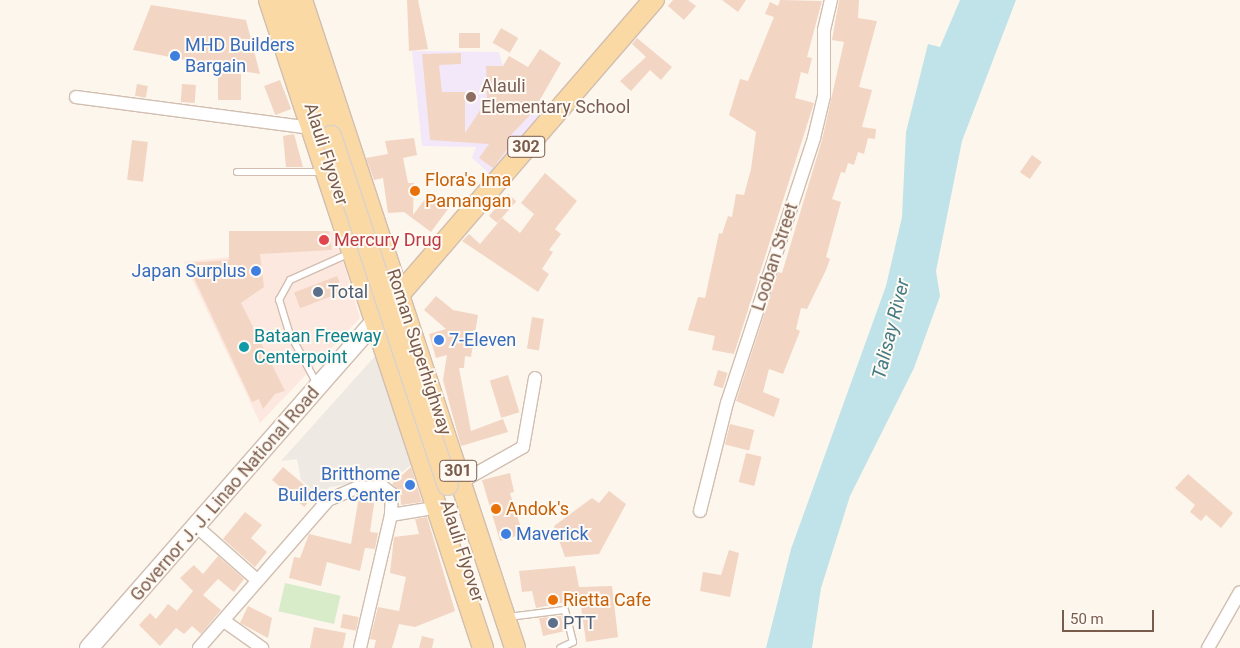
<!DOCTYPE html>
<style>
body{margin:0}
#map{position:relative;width:1240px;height:648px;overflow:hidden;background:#fdf6ec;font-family:Roboto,sans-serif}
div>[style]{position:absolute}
.commercial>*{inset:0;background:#fde8e0}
.industrial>*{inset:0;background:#efe9e4}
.education>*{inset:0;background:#f3e8fa}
.green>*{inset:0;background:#d8ecc9;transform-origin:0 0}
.water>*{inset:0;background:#bfe3e8}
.building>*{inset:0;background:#f3d5c3;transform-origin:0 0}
.roads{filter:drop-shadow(1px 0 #d1beb0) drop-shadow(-1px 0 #d1beb0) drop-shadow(0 1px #d1beb0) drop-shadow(0 -1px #d1beb0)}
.service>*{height:6px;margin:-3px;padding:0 3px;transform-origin:3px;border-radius:3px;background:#fff}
.minor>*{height:12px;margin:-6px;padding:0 6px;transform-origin:6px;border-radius:6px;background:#fff}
.secondary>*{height:18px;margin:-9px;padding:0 9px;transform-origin:9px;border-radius:9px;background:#fff}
.primary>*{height:20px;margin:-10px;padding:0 10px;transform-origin:10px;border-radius:10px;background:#fbd9a5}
.bridges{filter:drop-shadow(1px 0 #dad1cd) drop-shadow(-1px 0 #dad1cd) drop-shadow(0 1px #dad1cd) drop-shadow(0 -1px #dad1cd)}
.primary-bridge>*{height:20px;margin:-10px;padding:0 10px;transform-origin:10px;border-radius:10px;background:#fbd9a5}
.dots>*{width:14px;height:14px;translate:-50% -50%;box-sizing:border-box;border:2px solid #fffaf3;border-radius:50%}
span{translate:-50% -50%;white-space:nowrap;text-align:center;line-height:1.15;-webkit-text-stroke:4px #fffaf3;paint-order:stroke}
.shield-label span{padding:1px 4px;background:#fffaf3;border:1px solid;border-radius:4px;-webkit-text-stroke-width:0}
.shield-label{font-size:16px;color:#7a5c4d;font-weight:700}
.shop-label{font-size:18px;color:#366cbe}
.left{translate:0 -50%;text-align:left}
.right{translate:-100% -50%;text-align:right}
.education-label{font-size:18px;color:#785e54}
.street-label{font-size:18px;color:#7a5c4d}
.food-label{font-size:18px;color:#c56008}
.health-label{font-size:18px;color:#be3a42}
.service-label{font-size:18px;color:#4e5e75}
.culture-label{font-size:18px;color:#0d838f}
.water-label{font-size:19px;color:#437c86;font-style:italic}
.scale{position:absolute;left:1062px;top:610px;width:92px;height:22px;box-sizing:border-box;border:2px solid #7a5c4d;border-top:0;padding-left:6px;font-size:15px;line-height:18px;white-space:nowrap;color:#7a5c4d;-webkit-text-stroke:4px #fffaf3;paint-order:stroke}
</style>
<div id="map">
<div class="commercial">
<div style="clip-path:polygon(229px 231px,334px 231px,360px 318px,260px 423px,184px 262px,229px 257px)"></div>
</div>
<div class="industrial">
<div style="clip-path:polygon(376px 355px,415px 462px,387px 484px,376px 480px,330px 487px,318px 495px,301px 480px,297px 459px,281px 461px)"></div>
</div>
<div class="education">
<div style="clip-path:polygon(412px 51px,499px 52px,506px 77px,542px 117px,491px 175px,472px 158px,476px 147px,422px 146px)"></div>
</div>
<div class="green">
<div style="left:285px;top:583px;width:57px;height:29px;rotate:13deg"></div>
</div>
<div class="water">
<div style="clip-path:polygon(960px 0,1016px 0,962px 141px,936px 271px,940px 296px,914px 368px,850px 496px,821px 588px,812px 648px,766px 648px,791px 549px,886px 286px,902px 217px,906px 132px,928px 44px,940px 47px)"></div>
</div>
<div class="building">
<div style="clip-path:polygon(407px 0,418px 0,428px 49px,409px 51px)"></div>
<div style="clip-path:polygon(673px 0,688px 0,696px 6px,684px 20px,668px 6px)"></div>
<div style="clip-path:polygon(722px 0,746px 0,738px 12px)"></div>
<div style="clip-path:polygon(780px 0,822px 1px,807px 57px,812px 58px,808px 74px,801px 72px,795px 98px,814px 103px,734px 354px,712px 350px,715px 336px,688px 330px,698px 297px,705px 298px,719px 233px,722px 234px,728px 216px,732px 217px,736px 194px,744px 195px,751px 169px,756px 132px,729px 115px,740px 79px,748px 81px,774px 17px,765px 14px,770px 2px,778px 6px)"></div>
<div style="clip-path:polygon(839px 0,859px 0,858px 18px,877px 21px,859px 87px,872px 90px,862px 127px,876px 129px,875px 139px,868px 138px,864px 154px,858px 152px,854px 165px,848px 163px,845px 173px,841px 172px,832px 199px,841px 202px,826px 257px,830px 259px,826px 270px,807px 309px,801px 308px,796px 329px,800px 331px,783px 374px,769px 369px,763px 392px,780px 399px,774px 417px,736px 401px,778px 272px,782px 273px,822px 140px,844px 42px,832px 40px)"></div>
<div style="clip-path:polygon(151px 5px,246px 20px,260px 74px,241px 71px,241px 100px,218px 100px,218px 66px,133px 50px)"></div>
<div style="left:501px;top:28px;width:20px;height:17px;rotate:30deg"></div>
<div style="left:480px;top:33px;width:15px;height:21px;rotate:90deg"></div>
<div style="clip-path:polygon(637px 38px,672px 67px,661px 80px,650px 70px,631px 91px,620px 81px,646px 57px,632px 44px)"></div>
<div style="clip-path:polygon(540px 49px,561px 63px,533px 112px,507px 139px,512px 143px,493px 168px,479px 158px,489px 144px,430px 140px,422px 54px,461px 53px,461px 64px,439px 65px,442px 92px,465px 92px,465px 133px,487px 100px,486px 66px,503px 66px,509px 56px,528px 67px)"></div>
<div style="left:280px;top:80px;width:31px;height:17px;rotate:69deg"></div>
<div style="left:137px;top:84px;width:11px;height:12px;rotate:10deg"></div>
<div style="left:182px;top:84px;width:14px;height:18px;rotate:4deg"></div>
<div style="clip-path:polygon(294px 134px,303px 167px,286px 167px,283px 136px)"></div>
<div style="clip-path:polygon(414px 138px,417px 155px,403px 158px,408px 183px,414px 183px,413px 215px,429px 194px,448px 209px,431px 232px,404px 212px,388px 213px,383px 178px,374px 180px,366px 158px,388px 154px,385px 141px)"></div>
<div style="left:132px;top:140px;width:16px;height:40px;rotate:7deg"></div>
<div style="left:1032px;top:155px;width:12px;height:21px;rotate:35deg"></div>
<div style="clip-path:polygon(545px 173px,577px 201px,555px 229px,561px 234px,549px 250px,553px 252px,542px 269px,549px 274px,538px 292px,462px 241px,469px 234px,480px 244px,502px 218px,520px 233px,534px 214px,521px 203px)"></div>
<div style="left:508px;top:194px;width:11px;height:29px;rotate:41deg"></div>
<div style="clip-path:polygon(229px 231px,329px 231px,332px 250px,260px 254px,264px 287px,241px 303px,285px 391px,275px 394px,263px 409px,259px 399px,252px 402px,187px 263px,229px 260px)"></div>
<div style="left:337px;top:276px;width:17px;height:46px;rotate:69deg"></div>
<div style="clip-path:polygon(436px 296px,453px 310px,478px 315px,471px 357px,465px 356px,464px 368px,459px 368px,471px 431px,503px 419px,508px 432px,461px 446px,443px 380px,447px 355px,436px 358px,429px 334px,446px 329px,424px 310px)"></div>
<div style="left:532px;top:317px;width:12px;height:32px;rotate:9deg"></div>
<div style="left:718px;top:370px;width:10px;height:16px;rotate:17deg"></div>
<div style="left:508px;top:375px;width:39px;height:19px;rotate:73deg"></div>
<div style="left:730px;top:424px;width:25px;height:21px;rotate:14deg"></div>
<div style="left:746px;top:453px;width:16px;height:30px;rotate:14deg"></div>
<div style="left:283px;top:467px;width:42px;height:17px;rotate:40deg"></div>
<div style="clip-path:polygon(411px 467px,422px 502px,401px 505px,400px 491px,392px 484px)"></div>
<div style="clip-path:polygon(510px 473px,514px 492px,510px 493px,523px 534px,500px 541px,482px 480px)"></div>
<div style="clip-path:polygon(1188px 474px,1233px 513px,1221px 528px,1206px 515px,1201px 521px,1190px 512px,1195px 505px,1175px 488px)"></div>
<div style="clip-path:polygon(609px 491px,626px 504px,599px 554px,565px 557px,554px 526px,592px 498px,599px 503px)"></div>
<div style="clip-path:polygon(359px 496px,375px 497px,370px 532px,378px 533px,375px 549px,365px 548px,360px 571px,327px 562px,321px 586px,289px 578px,294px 557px,300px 558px,309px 534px,351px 544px)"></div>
<div style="clip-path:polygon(245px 512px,262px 525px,251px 538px,267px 552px,255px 567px,223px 539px)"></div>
<div style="clip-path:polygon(427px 517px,455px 611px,415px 627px,399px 624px,392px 648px,374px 648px,376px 640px,370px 639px,378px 607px,399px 611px,406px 577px,390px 573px,394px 537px,419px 534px,415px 519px)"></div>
<div style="clip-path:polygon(729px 550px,739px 553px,730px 597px,700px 591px,703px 572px,721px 575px)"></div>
<div style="clip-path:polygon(218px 556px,244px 579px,234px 592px,218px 579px,203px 595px,221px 610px,201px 634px,192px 626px,184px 634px,176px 628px,160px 646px,139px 625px,150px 613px,156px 619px,168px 604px,177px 611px,193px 591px,180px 578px,194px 565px,203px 574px)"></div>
<div style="clip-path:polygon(575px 566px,579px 587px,612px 586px,618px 637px,586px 642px,580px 599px,536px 608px,532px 591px,522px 592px,519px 571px)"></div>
<div style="clip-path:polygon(248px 606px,272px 618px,268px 638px,240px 623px)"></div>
<div style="left:343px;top:614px;width:16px;height:14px;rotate:11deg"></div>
<div style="clip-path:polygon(561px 616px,565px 631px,543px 636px,539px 618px)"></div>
<div style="clip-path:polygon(314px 627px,346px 633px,343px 648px,310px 648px)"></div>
<div style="clip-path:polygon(422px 636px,434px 639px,432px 648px,419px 648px)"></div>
</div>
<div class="roads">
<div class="service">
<div style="left:237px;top:172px;width:86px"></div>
<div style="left:317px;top:384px;width:59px;rotate:-118.3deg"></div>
<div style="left:289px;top:332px;width:34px;rotate:-107deg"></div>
<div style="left:279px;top:300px;width:23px;rotate:-61deg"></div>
<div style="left:290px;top:280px;width:66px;rotate:-24.2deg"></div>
<div style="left:508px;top:617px;width:57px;rotate:-7deg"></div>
<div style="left:565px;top:610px;width:33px;rotate:76deg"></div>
<div style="left:573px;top:642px;width:14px;rotate:155deg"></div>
</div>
<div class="minor">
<div style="left:76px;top:97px;width:237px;rotate:7.5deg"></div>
<div style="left:461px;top:482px;width:71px;rotate:-29.4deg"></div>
<div style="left:523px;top:447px;width:70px;rotate:-80.1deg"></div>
<div style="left:700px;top:511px;width:111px;rotate:-76deg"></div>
<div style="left:727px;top:403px;width:279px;rotate:-71.8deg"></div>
<div style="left:814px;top:138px;width:43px;rotate:-76.6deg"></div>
<div style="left:824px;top:96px;width:66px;rotate:-90deg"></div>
<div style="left:824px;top:30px;width:31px;rotate:-77deg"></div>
<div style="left:196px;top:526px;width:81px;rotate:41.5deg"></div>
<div style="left:224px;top:621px;width:47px;rotate:35.4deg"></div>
<div style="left:199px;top:648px;width:196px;rotate:-48.9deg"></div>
<div style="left:328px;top:500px;width:30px;rotate:-23deg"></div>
<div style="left:356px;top:488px;width:27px;rotate:-2deg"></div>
<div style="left:383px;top:487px;width:11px;rotate:38deg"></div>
<div style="left:392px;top:494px;width:21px;rotate:93deg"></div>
<div style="left:391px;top:515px;width:50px;rotate:-9.3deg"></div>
<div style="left:360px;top:648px;width:137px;rotate:-76.9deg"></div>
<div style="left:1208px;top:648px;width:64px;rotate:-60.3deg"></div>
</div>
<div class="secondary">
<div style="left:89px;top:648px;width:436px;rotate:-48.8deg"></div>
</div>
<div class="primary">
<div style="left:269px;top:0;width:682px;rotate:71.72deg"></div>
<div style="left:289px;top:0;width:142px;rotate:72.8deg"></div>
<div style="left:302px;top:0;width:682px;rotate:71.8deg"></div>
<div style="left:392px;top:303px;width:401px;rotate:-49.2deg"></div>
</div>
</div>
<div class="bridges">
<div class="primary-bridge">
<div style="left:331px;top:136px;width:368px;rotate:71.5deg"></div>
</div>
</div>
<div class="dots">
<div style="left:175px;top:56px;background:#3f7fe0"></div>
<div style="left:471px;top:97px;background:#8d6e63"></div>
<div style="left:415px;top:191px;background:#e8710a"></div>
<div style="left:324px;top:240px;background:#e0444e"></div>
<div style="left:256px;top:271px;background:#3f7fe0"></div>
<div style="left:318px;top:292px;background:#5c6f8a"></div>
<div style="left:439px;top:340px;background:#3f7fe0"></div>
<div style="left:244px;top:347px;background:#0f9aa8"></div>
<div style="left:410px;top:485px;background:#3f7fe0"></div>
<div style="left:496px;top:509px;background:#e8710a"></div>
<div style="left:506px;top:534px;background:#3f7fe0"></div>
<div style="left:553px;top:600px;background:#e8710a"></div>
<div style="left:553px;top:623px;background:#5c6f8a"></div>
</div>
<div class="shield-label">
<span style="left:526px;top:147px">302</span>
<span style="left:458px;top:471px">301</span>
</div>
<div class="shop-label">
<span class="left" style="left:185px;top:56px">MHD Builders<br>Bargain</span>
<span class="right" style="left:246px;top:271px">Japan Surplus</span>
<span class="left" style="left:449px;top:340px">7-Eleven</span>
<span class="right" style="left:400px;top:485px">Britthome<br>Builders Center</span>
<span class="left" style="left:516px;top:534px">Maverick</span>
</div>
<div class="education-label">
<span class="left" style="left:481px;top:97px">Alauli<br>Elementary School</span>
</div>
<div class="street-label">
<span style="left:326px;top:154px;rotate:72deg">Alauli Flyover</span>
<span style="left:775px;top:257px;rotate:-72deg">Looban Street</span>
<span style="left:419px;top:352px;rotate:72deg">Roman Superhighway</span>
<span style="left:225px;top:494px;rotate:-49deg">Governor J. J. Linao National Road</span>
<span style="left:462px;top:551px;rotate:72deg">Alauli Flyover</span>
</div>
<div class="food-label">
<span class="left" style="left:425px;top:191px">Flora's Ima<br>Pamangan</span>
<span class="left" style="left:506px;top:509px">Andok's</span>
<span class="left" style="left:563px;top:600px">Rietta Cafe</span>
</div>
<div class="health-label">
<span class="left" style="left:334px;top:240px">Mercury Drug</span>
</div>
<div class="service-label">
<span class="left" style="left:328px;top:292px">Total</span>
<span class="left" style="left:563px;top:623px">PTT</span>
</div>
<div class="culture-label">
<span class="left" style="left:254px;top:347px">Bataan Freeway<br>Centerpoint</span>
</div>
<div class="water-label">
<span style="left:891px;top:329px;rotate:-76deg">Talisay River</span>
</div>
<div class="scale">50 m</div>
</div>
